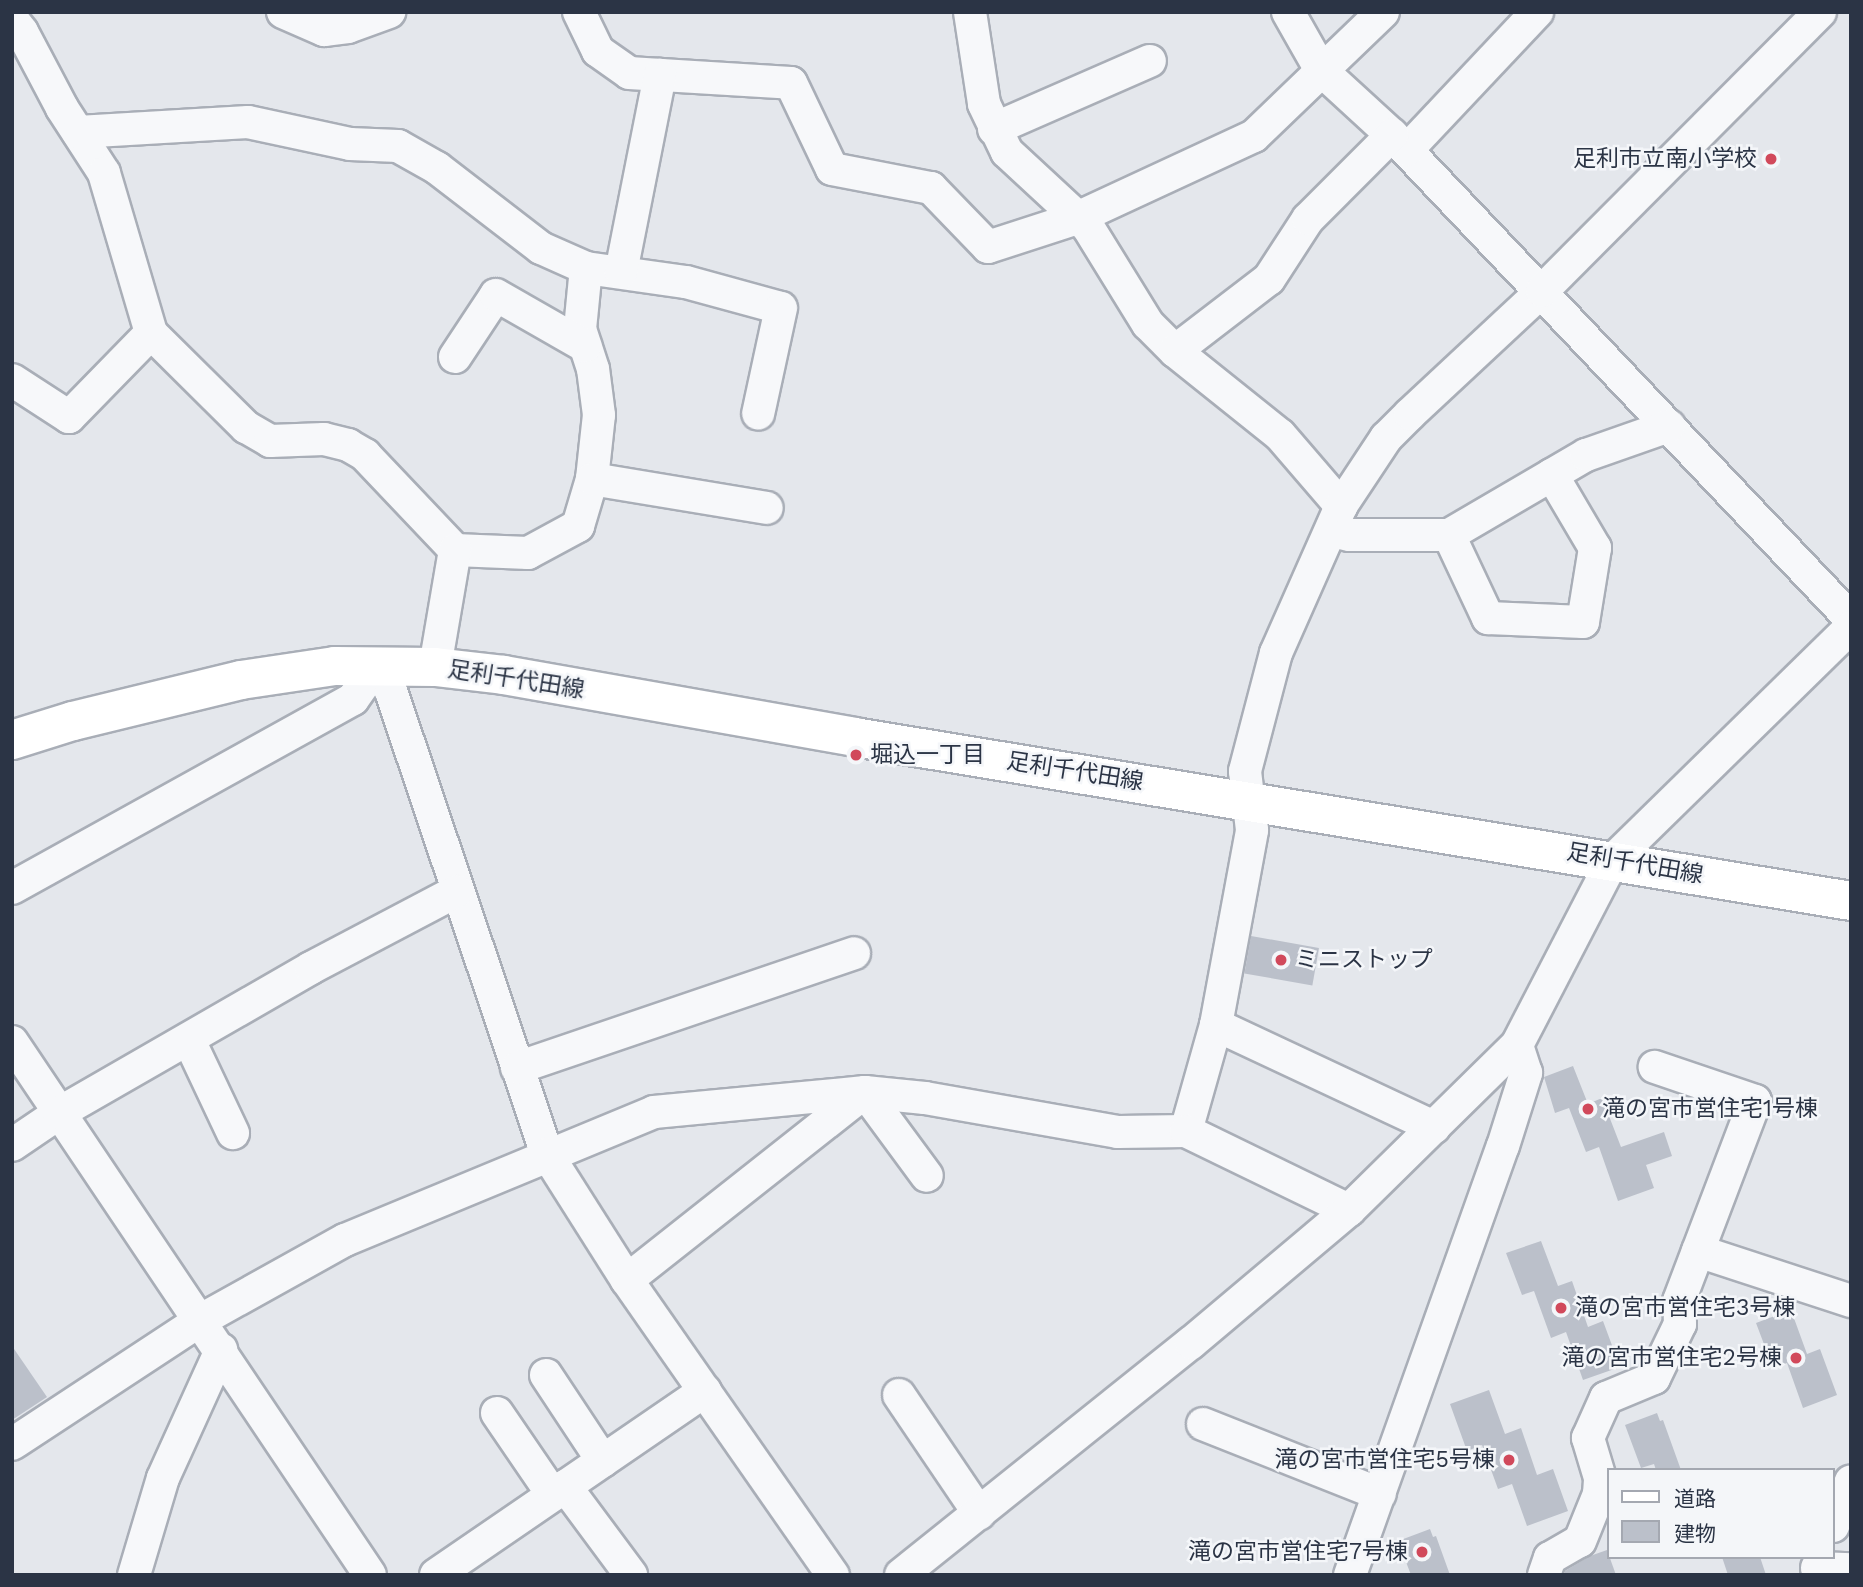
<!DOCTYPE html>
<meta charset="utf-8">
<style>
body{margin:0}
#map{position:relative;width:1863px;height:1587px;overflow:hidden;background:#e4e7ec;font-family:"Work Sans","Noto Sans JP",sans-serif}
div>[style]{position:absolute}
.building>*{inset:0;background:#bbc0ca;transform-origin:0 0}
.roads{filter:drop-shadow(2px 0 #a9aeb7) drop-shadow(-2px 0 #a9aeb7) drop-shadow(0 2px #a9aeb7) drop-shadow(0 -2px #a9aeb7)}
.minor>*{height:32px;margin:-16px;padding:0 16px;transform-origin:16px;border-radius:16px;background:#f7f8fa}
.major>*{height:38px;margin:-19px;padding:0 19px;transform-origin:19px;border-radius:19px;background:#fff}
.dots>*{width:19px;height:19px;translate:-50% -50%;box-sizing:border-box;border:4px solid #f4f6f9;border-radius:50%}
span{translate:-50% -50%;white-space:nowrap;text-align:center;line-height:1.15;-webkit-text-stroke:5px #f4f6f9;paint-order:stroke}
.poi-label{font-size:23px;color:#2b3445}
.right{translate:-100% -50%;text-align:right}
.left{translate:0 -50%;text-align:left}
.street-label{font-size:23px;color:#2b3445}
.frame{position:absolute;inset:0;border:14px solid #2b3445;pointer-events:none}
.legend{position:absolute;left:1607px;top:1468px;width:228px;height:91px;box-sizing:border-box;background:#f4f6f9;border:2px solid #a4a8b1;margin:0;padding:9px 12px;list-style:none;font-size:21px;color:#2b3445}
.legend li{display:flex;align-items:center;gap:14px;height:35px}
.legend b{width:35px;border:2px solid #a4a8b1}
</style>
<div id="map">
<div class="building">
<div style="left:1251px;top:936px;width:69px;height:38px;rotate:10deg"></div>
<div style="clip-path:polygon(1573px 1066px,1588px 1104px,1602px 1098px,1621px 1147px,1664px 1132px,1672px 1156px,1646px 1165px,1654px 1188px,1618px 1201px,1599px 1147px,1586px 1152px,1569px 1108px,1555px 1113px,1544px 1077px)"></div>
<div style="clip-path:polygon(1541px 1241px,1558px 1286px,1572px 1281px,1588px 1327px,1603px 1321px,1620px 1367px,1583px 1380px,1566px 1332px,1551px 1338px,1534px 1291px,1522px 1295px,1506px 1253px)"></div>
<div style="clip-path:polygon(1791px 1310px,1807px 1354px,1820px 1349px,1837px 1395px,1803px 1408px,1787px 1363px,1773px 1368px,1756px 1323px)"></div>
<div style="clip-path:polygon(12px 1346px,47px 1397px,12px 1420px)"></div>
<div style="clip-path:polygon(1489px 1390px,1505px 1434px,1521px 1428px,1537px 1475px,1553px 1469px,1568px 1511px,1527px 1526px,1512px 1484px,1498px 1489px,1482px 1445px,1467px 1451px,1450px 1404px)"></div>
<div style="clip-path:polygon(1657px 1413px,1660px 1421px,1663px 1420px,1681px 1470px,1656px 1470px,1654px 1464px,1641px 1468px,1625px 1425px)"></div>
<div style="clip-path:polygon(1430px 1529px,1433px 1537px,1436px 1536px,1450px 1575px,1411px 1575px,1398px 1541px)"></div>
<div style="clip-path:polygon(1607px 1550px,1616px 1575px,1564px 1575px,1565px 1571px,1590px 1556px)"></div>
<div style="clip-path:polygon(1722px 1557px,1760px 1557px,1766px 1575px,1728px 1575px)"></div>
</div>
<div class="roads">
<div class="minor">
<div style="left:283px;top:12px;width:45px;rotate:23.7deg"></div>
<div style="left:324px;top:30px;width:24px;rotate:-7deg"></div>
<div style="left:348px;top:27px;width:44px;rotate:-20.1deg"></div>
<div style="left:579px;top:12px;width:43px;rotate:64deg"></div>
<div style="left:598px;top:51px;width:38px;rotate:35deg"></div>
<div style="left:629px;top:73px;width:162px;rotate:3.5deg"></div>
<div style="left:791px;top:83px;width:95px;rotate:64.5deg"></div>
<div style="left:832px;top:169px;width:101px;rotate:10.9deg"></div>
<div style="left:931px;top:188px;width:82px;rotate:46deg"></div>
<div style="left:988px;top:247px;width:94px;rotate:-18deg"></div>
<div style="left:1077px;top:218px;width:195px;rotate:-24.9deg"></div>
<div style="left:1254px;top:136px;width:179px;rotate:-43.9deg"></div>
<div style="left:970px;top:12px;width:93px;rotate:81.3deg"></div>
<div style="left:984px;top:104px;width:53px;rotate:64.4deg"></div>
<div style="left:1007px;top:152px;width:110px;rotate:42.8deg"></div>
<div style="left:1088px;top:227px;width:114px;rotate:58.3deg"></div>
<div style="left:1148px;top:324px;width:38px;rotate:45deg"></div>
<div style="left:1175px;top:351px;width:134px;rotate:38.7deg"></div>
<div style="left:1280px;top:435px;width:94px;rotate:49.3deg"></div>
<div style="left:1288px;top:12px;width:67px;rotate:60.4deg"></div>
<div style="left:1321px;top:70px;width:96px;rotate:42.5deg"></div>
<div style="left:1392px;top:135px;width:667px;rotate:46.52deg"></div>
<div style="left:12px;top:19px;width:16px;rotate:52deg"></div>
<div style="left:22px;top:32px;width:86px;rotate:62.2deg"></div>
<div style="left:62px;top:108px;width:77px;rotate:57.1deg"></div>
<div style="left:104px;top:173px;width:167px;rotate:73.6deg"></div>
<div style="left:151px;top:333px;width:134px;rotate:44.7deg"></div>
<div style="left:246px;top:427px;width:28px;rotate:30deg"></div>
<div style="left:270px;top:441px;width:54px;rotate:-2.1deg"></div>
<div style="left:324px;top:439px;width:25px;rotate:14deg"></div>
<div style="left:348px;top:445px;width:20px;rotate:30deg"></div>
<div style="left:365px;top:455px;width:131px;rotate:46.5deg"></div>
<div style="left:455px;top:550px;width:73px;rotate:2.4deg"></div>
<div style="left:528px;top:553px;width:57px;rotate:-28.4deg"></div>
<div style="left:578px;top:526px;width:49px;rotate:-73.4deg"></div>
<div style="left:592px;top:479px;width:64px;rotate:-83.8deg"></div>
<div style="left:599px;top:415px;width:46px;rotate:-97.4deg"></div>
<div style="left:593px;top:369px;width:42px;rotate:-108deg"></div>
<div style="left:580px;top:329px;width:61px;rotate:-84.4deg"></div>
<div style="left:994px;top:129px;width:170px;rotate:-23.6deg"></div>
<div style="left:78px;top:132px;width:170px;rotate:-3.4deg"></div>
<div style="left:248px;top:122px;width:104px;rotate:12.2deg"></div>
<div style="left:350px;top:144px;width:48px;rotate:2.4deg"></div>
<div style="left:398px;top:146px;width:45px;rotate:29.4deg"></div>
<div style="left:437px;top:168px;width:131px;rotate:37.6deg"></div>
<div style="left:541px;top:248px;width:49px;rotate:24deg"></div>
<div style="left:586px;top:268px;width:101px;rotate:8deg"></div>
<div style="left:686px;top:282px;width:98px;rotate:15.3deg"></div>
<div style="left:781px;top:308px;width:108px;rotate:102.2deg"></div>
<div style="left:1407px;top:150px;width:190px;rotate:-46.7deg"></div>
<div style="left:621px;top:272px;width:201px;rotate:-78.8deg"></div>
<div style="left:1175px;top:351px;width:118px;rotate:-37.5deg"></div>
<div style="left:1269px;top:279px;width:72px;rotate:-57deg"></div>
<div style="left:1308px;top:219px;width:119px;rotate:-45deg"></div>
<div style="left:455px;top:357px;width:74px;rotate:-56.5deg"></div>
<div style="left:496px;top:295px;width:103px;rotate:29.8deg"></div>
<div style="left:12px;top:380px;width:68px;rotate:33deg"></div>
<div style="left:69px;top:417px;width:117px;rotate:-45.7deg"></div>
<div style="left:592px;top:479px;width:177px;rotate:9.4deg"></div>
<div style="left:1332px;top:531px;width:18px;rotate:13deg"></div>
<div style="left:1350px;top:535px;width:99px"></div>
<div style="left:1449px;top:535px;width:159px;rotate:-30.3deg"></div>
<div style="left:1586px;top:455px;width:88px;rotate:-19.3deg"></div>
<div style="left:1449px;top:535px;width:92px;rotate:64.8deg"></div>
<div style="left:1488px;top:618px;width:95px;rotate:2.4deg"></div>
<div style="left:1583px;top:622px;width:75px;rotate:-80.8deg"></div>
<div style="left:1595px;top:548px;width:85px;rotate:-120.5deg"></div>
<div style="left:435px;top:667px;width:119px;rotate:-80.3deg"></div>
<div style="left:12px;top:888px;width:390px;rotate:-29deg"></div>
<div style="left:353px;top:699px;width:42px;rotate:-54.8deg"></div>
<div style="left:377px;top:665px;width:30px;rotate:62deg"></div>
<div style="left:391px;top:691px;width:489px;rotate:71.4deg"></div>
<div style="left:547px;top:1154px;width:149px;rotate:57.6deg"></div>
<div style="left:627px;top:1280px;width:360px;rotate:55.1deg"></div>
<div style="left:1216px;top:1025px;width:241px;rotate:25.1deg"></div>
<div style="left:189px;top:1040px;width:103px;rotate:64.7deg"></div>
<div style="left:12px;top:1042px;width:642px;rotate:56.11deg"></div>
<div style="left:517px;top:1068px;width:356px;rotate:-18.8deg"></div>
<div style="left:1186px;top:1131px;width:110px;rotate:-74.2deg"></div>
<div style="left:1216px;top:1025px;width:198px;rotate:-79.5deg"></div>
<div style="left:1252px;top:830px;width:59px;rotate:-96.8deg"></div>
<div style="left:1245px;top:771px;width:122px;rotate:-75.3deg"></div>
<div style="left:1276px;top:653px;width:161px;rotate:-66.1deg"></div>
<div style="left:1341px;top:506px;width:82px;rotate:-56.5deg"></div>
<div style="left:1386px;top:438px;width:34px;rotate:-45deg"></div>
<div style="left:1410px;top:414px;width:180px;rotate:-43deg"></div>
<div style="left:1542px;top:291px;width:394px;rotate:-45.1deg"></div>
<div style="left:12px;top:1145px;width:57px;rotate:-34.2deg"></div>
<div style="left:59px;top:1113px;width:291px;rotate:-29.9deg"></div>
<div style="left:311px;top:968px;width:165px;rotate:-27.8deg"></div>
<div style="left:1698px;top:1251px;width:161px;rotate:18.1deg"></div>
<div style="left:627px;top:1280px;width:303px;rotate:-38.3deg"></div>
<div style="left:865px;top:1092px;width:104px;rotate:53.6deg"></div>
<div style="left:546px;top:1375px;width:103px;rotate:56.5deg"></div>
<div style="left:899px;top:1395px;width:143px;rotate:55.9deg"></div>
<div style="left:497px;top:1413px;width:99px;rotate:55.7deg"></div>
<div style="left:1203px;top:1424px;width:190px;rotate:21.6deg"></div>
<div style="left:12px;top:1444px;width:226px;rotate:-33.3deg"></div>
<div style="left:201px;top:1320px;width:165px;rotate:-29.1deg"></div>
<div style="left:345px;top:1240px;width:334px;rotate:-22.5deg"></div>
<div style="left:654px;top:1112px;width:212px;rotate:-5.4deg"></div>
<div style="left:865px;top:1092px;width:60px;rotate:5.7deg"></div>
<div style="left:925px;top:1098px;width:196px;rotate:10deg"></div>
<div style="left:1118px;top:1132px;width:68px;rotate:-0.8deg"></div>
<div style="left:1186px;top:1131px;width:181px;rotate:25.9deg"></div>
<div style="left:565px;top:1486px;width:111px;rotate:53.4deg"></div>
<div style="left:1833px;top:1526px;width:48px;rotate:-68.2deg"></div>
<div style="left:1817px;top:1568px;width:34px;rotate:2deg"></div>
<div style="left:134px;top:1575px;width:101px;rotate:-73.4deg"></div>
<div style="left:163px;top:1478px;width:141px;rotate:-65.6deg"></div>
<div style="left:436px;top:1575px;width:326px;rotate:-34.4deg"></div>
<div style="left:901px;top:1575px;width:371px;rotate:-38.7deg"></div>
<div style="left:1191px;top:1343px;width:207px;rotate:-40.1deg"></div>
<div style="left:1349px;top:1210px;width:235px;rotate:-44.5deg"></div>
<div style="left:1517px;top:1045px;width:208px;rotate:-62.6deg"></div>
<div style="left:1613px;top:860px;width:333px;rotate:-44.4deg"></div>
<div style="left:1350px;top:1575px;width:455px;rotate:-70.4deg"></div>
<div style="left:1503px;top:1146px;width:77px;rotate:-72.5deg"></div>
<div style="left:1526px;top:1073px;width:29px;rotate:-108deg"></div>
<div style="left:1544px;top:1575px;width:18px;rotate:-71deg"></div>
<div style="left:1550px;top:1558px;width:34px;rotate:-30deg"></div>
<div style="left:1580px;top:1541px;width:51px;rotate:-68deg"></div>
<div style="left:1599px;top:1494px;width:16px;rotate:-86deg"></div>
<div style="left:1600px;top:1478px;width:42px;rotate:-106.7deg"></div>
<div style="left:1588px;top:1438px;width:44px;rotate:-65.8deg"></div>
<div style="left:1606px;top:1398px;width:52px;rotate:-22.6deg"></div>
<div style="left:1654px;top:1378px;width:60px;rotate:-64.3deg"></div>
<div style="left:1680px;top:1324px;width:23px;rotate:-92deg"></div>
<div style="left:1679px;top:1301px;width:214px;rotate:-69.2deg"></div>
<div style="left:1755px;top:1101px;width:106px;rotate:-161.2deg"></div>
</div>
<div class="major">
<div style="left:12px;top:740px;width:64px;rotate:-17.3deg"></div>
<div style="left:73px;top:721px;width:173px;rotate:-13.7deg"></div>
<div style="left:241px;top:680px;width:95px;rotate:-8.5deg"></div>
<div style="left:335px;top:666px;width:100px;rotate:0.6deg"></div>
<div style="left:435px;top:667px;width:69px;rotate:6.6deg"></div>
<div style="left:504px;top:675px;width:355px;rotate:10deg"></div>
<div style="left:854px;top:737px;width:1010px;rotate:9.34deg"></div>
</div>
</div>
<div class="dots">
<div style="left:1771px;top:159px;background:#d1495b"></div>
<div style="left:856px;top:755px;background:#d1495b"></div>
<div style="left:1281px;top:960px;background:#d1495b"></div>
<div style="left:1588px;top:1109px;background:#d1495b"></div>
<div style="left:1561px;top:1308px;background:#d1495b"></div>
<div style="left:1796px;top:1358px;background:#d1495b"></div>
<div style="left:1509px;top:1460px;background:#d1495b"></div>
<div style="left:1422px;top:1552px;background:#d1495b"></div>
</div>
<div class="poi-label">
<span class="right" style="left:1757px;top:159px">足利市立南小学校</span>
<span class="left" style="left:870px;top:755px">堀込一丁目</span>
<span class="left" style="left:1295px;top:960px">ミニストップ</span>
<span class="left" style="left:1602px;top:1109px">滝の宮市営住宅1号棟</span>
<span class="left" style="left:1575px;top:1308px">滝の宮市営住宅3号棟</span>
<span class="right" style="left:1782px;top:1358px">滝の宮市営住宅2号棟</span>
<span class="right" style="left:1495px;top:1460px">滝の宮市営住宅5号棟</span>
<span class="right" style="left:1408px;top:1552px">滝の宮市営住宅7号棟</span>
</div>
<div class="street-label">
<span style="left:516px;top:680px;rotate:9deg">足利千代田線</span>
<span style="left:1075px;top:772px;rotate:9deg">足利千代田線</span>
<span style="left:1635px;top:864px;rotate:10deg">足利千代田線</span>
</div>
<div class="frame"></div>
<ul class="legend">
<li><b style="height:9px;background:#fff"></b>道路</li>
<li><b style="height:19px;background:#bbc0ca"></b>建物</li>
</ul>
</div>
